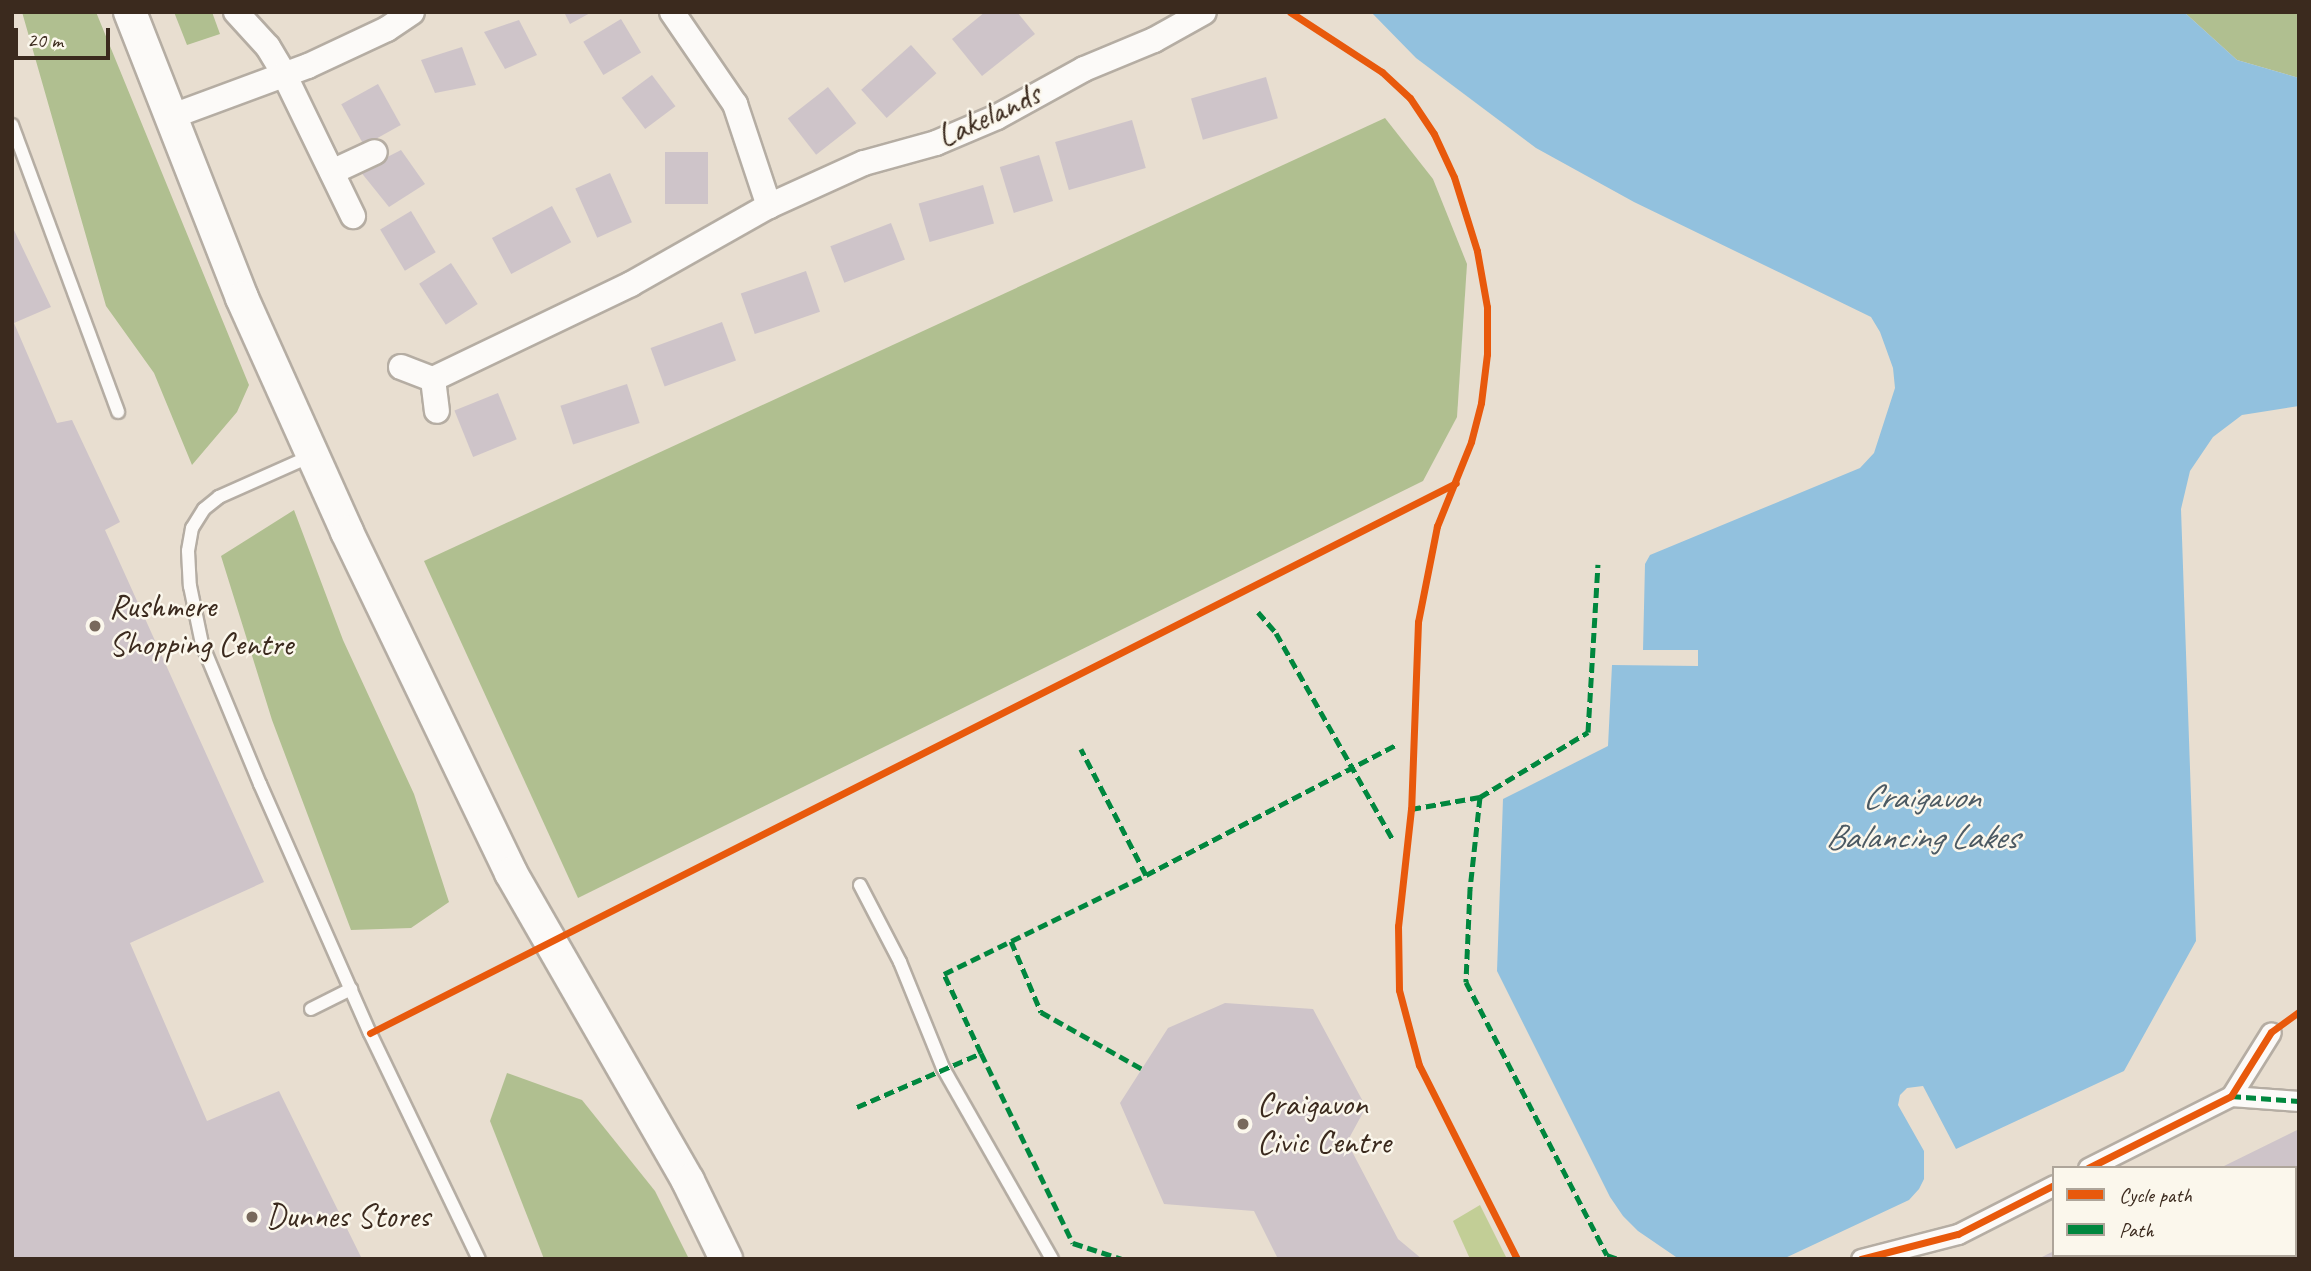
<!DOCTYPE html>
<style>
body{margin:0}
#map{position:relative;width:2311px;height:1271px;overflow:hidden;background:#e8ded0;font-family:Caveat,sans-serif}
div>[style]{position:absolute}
.green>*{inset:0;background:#c2ce96}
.forest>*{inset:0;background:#b0bf90}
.water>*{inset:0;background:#92c1de}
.building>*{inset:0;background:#cec4c9;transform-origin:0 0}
.roads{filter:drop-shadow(2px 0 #b5ada3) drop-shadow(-2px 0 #b5ada3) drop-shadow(0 2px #b5ada3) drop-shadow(0 -2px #b5ada3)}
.service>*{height:12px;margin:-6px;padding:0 6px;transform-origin:6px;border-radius:6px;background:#fcfaf8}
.pedestrian>*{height:19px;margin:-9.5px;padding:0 9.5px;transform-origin:9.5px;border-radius:9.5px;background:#fcfaf8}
.minor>*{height:24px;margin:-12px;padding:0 12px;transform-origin:12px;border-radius:12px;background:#fcfaf8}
.tertiary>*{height:32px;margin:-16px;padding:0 16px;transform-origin:16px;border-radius:16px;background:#fcfaf8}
.quiet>*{height:5px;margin-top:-2.5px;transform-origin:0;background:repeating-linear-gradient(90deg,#00873e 0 10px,transparent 0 15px)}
.cycleway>*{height:7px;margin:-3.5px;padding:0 3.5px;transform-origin:3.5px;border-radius:3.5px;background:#e8590c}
.dots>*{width:19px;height:19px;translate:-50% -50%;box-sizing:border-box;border:4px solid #fbf7ec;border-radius:50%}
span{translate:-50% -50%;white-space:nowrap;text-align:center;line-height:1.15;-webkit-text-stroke:5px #fbf7ec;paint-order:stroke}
.street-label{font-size:33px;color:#3b2a1e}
.poi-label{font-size:33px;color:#3b2a1e}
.left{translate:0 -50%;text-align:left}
.water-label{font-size:35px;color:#4c5a63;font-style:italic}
.frame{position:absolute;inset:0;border:14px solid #3b2a1e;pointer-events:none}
.legend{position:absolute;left:2052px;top:1166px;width:245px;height:91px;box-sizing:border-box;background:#fbf7ec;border:2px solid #aea59a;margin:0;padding:9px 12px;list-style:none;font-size:21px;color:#3b2a1e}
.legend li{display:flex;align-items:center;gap:14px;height:35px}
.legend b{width:35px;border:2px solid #aea59a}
.scale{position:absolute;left:14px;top:28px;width:96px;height:32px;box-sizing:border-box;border:4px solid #3b2a1e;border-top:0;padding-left:9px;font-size:21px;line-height:24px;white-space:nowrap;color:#3b2a1e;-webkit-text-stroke:5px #fbf7ec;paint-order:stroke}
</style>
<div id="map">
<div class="green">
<div style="clip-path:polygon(1480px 1205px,1507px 1259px,1470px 1259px,1453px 1221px)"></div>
</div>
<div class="forest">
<div style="clip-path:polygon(22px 12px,96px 12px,249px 385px,237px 412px,192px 465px,154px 373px,106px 306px)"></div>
<div style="clip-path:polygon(174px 12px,212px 12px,220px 34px,187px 45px)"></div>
<div style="clip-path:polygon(2184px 12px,2299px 12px,2299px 78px,2237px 60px)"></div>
<div style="clip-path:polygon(1385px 118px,1433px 179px,1467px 264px,1457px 417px,1423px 481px,578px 898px,424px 561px)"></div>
<div style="clip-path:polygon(294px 510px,343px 640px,414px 794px,449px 902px,411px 928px,351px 930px,272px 720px,221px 556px)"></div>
<div style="clip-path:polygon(507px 1073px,582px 1100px,655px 1191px,689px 1259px,544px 1259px,490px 1121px)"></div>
</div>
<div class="water">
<div style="clip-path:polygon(1371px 12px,2184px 12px,2237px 60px,2299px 78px,2299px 406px,2242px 415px,2213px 437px,2190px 471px,2181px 509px,2196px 941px,2124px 1071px,1956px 1149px,1923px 1086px,1907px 1088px,1900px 1095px,1898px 1105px,1924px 1151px,1924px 1179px,1919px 1189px,1909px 1200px,1783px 1259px,1676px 1257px,1638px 1231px,1623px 1216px,1610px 1197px,1497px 971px,1503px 799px,1608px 746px,1612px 665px,1698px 666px,1698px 650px,1643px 650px,1645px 564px,1650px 555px,1860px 468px,1874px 453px,1895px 388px,1893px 368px,1880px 332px,1871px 317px,1634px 202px,1536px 148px,1416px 58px)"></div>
</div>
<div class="building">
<div style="clip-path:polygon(564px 12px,592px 12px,570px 24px)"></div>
<div style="clip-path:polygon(985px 12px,1017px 12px,1035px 34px,982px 76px,952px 39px)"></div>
<div style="left:621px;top:19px;width:39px;height:44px;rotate:59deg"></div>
<div style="clip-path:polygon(519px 20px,537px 55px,505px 69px,484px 32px)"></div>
<div style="left:911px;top:45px;width:38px;height:67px;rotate:48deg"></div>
<div style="clip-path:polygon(462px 47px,476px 85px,435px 93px,421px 60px)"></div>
<div style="left:652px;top:75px;width:39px;height:38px;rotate:53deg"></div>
<div style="left:1266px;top:77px;width:43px;height:78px;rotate:74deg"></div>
<div style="left:378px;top:84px;width:47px;height:42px;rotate:61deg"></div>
<div style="left:828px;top:87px;width:46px;height:51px;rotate:52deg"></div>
<div style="left:1132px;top:120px;width:50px;height:80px;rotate:74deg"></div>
<div style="clip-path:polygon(401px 150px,425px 184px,389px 207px,360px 171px)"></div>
<div style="left:665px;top:152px;width:43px;height:52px"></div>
<div style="left:1039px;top:155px;width:48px;height:41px;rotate:73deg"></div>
<div style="left:610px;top:173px;width:54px;height:38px;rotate:66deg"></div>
<div style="left:983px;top:185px;width:40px;height:67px;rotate:74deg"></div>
<div style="left:552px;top:206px;width:41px;height:68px;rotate:62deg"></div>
<div style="left:411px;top:211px;width:48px;height:36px;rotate:59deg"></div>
<div style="left:891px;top:223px;width:39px;height:65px;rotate:69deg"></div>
<div style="clip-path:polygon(12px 226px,51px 307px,14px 323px,57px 423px,72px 420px,120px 522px,105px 530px,264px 882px,130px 943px,207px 1121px,279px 1091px,362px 1259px,12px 1259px)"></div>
<div style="left:451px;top:263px;width:49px;height:38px;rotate:57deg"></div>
<div style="left:806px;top:271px;width:43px;height:69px;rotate:71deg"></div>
<div style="left:722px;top:322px;width:41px;height:76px;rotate:70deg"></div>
<div style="left:627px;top:384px;width:41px;height:70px;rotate:72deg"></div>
<div style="left:498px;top:393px;width:50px;height:47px;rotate:68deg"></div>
<div style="clip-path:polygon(1225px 1003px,1313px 1009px,1366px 1107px,1347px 1142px,1398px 1239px,1422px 1259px,1278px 1259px,1254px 1211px,1164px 1204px,1120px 1103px,1168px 1028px)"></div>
<div style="clip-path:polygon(2299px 1129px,2299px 1259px,2038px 1259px,2054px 1251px,2054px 1255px,2295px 1255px,2295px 1168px,2220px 1168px)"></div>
</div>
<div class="roads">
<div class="service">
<div style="left:12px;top:125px;width:306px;rotate:69.7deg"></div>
<div style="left:311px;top:456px;width:101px;rotate:156deg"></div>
<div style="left:219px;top:497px;width:19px;rotate:141deg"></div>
<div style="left:204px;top:509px;width:22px;rotate:122deg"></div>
<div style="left:192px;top:528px;width:23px;rotate:100deg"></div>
<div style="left:188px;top:551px;width:35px;rotate:87deg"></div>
<div style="left:190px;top:586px;width:59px;rotate:78.3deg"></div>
<div style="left:202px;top:644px;width:152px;rotate:67.5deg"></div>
<div style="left:260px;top:784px;width:272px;rotate:66.2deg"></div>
<div style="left:370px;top:1033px;width:251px;rotate:64.3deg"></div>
<div style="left:860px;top:885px;width:87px;rotate:62.5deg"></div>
<div style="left:900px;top:962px;width:114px;rotate:67.9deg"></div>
<div style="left:943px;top:1068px;width:220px;rotate:60.3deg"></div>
<div style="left:311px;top:1009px;width:45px;rotate:-26.6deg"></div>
</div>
<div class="pedestrian">
<div style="left:2231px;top:1096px;width:68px;rotate:4.2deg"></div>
<div style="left:2088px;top:1168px;width:160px;rotate:-26.7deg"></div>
<div style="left:2231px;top:1096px;width:75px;rotate:-58deg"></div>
<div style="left:1861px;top:1259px;width:100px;rotate:-14.5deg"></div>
<div style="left:1958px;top:1234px;width:108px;rotate:-27deg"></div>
</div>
<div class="minor">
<div style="left:236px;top:12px;width:47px;rotate:47.6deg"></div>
<div style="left:268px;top:47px;width:31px;rotate:59deg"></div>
<div style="left:284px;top:74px;width:158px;rotate:64.1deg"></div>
<div style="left:672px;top:12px;width:112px;rotate:55.6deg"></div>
<div style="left:735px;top:104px;width:108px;rotate:71.6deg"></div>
<div style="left:170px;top:117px;width:147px;rotate:-20.3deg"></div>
<div style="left:308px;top:66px;width:87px;rotate:-25.1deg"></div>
<div style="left:387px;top:29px;width:30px;rotate:-34deg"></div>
<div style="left:332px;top:172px;width:47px;rotate:-24.9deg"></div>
<div style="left:401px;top:367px;width:34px;rotate:21deg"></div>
<div style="left:433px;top:379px;width:32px;rotate:83deg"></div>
<div style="left:433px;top:379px;width:220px;rotate:-25.6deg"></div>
<div style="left:631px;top:284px;width:159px;rotate:-29.5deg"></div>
<div style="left:769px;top:206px;width:104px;rotate:-24.4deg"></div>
<div style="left:864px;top:163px;width:75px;rotate:-15.5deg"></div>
<div style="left:936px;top:143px;width:66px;rotate:-23.1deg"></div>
<div style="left:997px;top:117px;width:99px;rotate:-28.9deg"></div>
<div style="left:1084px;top:69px;width:76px;rotate:-22.5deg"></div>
<div style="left:1154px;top:40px;width:57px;rotate:-29.2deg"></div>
</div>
<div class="tertiary">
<div style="left:130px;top:12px;width:307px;rotate:68.6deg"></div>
<div style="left:242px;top:298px;width:256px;rotate:65.8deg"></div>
<div style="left:347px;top:532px;width:378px;rotate:64.3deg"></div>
<div style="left:511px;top:873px;width:355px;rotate:60.1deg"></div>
<div style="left:688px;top:1181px;width:87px;rotate:64deg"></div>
</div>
</div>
<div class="quiet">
<div style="left:1258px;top:612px;width:28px;rotate:49deg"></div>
<div style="left:1276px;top:633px;width:236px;rotate:60.5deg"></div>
<div style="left:1480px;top:797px;width:126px;rotate:-31deg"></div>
<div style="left:1588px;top:732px;width:168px;rotate:-86.6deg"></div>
<div style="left:1411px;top:809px;width:70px;rotate:-9.9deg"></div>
<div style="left:1480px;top:797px;width:93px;rotate:96.2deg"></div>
<div style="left:1470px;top:889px;width:93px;rotate:92.5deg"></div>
<div style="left:1466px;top:982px;width:307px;rotate:62.7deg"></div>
<div style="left:1607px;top:1255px;width:12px;rotate:20deg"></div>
<div style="left:1146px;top:875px;width:284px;rotate:-27.5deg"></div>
<div style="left:1011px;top:941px;width:77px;rotate:67.1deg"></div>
<div style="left:1041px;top:1012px;width:116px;rotate:29.4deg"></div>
<div style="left:981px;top:1053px;width:211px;rotate:64.2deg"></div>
<div style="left:1073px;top:1243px;width:52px;rotate:18.1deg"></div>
<div style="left:2231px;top:1096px;width:68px;rotate:4.2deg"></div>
<div style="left:857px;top:1107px;width:135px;rotate:-23.5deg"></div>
<div style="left:981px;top:1053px;width:87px;rotate:-115.1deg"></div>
<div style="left:944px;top:974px;width:225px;rotate:-26.1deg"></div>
<div style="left:1146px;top:875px;width:142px;rotate:-117.3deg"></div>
</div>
<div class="cycleway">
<div style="left:1290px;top:12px;width:110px;rotate:33.1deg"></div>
<div style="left:1382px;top:72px;width:38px;rotate:43deg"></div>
<div style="left:1410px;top:98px;width:43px;rotate:56.3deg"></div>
<div style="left:1434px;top:134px;width:47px;rotate:65.1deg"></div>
<div style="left:1454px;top:177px;width:77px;rotate:72.7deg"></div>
<div style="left:1477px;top:251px;width:57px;rotate:79.9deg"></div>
<div style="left:1487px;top:307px;width:47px;rotate:90deg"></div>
<div style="left:1487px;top:354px;width:49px;rotate:97deg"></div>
<div style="left:1481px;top:403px;width:40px;rotate:104.4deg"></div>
<div style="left:1471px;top:442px;width:91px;rotate:112deg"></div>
<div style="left:1437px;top:526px;width:98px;rotate:101.2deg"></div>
<div style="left:1418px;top:622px;width:187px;rotate:92.1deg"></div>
<div style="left:1411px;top:809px;width:118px;rotate:96.3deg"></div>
<div style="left:1398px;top:926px;width:64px;rotate:89.1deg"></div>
<div style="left:1399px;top:990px;width:78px;rotate:75.1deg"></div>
<div style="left:1419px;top:1065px;width:217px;rotate:63.2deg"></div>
<div style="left:370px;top:1033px;width:1217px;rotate:-26.86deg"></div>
<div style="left:2088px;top:1168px;width:160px;rotate:-26.7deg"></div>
<div style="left:2231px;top:1096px;width:75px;rotate:-58deg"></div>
<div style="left:2271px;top:1032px;width:34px;rotate:-36deg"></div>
<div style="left:1861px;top:1259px;width:100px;rotate:-14.5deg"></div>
<div style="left:1958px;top:1234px;width:108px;rotate:-27deg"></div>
</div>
<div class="dots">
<div style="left:95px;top:626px;background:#78695c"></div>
<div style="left:1243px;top:1124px;background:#78695c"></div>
<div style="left:252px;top:1217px;background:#78695c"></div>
</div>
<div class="street-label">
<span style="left:989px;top:116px;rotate:-25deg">Lakelands</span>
</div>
<div class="poi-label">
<span class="left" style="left:109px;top:626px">Rushmere<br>Shopping Centre</span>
<span class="left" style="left:1257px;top:1124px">Craigavon<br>Civic Centre</span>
<span class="left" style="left:266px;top:1217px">Dunnes Stores</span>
</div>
<div class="water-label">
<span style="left:1921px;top:817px">Craigavon<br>Balancing Lakes</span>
</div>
<div class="frame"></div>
<ul class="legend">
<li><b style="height:9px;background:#e8590c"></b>Cycle path</li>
<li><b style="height:9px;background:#00873e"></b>Path</li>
</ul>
<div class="scale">20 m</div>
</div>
